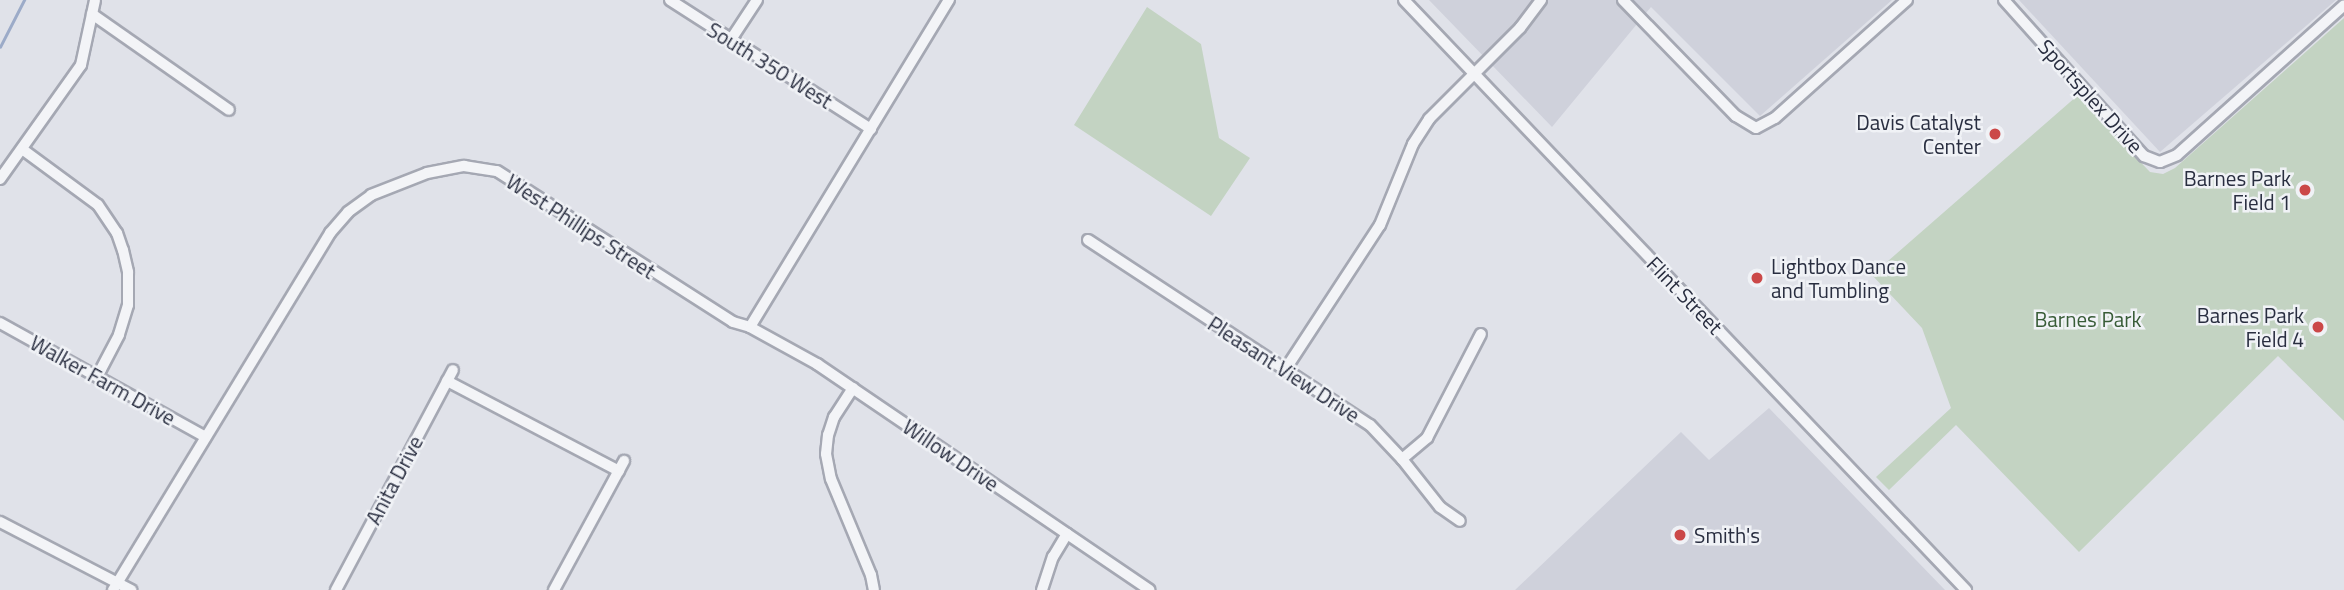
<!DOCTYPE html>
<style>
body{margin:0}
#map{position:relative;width:2344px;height:590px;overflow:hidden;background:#e0e2e9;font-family:"Titillium Web",sans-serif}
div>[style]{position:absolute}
.built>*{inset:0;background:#cfd1db}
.green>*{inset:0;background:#c3d3c2}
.stream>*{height:2.5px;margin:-1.25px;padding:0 1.25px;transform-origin:1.25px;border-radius:1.25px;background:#9cabc8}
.roads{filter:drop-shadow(2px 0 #a5a8b3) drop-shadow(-2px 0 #a5a8b3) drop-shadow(0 2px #a5a8b3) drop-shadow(0 -2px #a5a8b3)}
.minor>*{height:10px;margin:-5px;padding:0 5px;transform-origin:5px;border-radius:5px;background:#f3f4f7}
.dots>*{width:19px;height:19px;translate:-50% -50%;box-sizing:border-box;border:4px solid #f0f2f6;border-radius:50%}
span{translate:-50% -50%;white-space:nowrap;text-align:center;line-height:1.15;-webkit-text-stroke:5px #f0f2f6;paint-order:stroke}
.street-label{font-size:21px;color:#292e40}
.poi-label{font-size:21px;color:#292e40}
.right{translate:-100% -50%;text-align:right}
.left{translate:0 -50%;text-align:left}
.park-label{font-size:21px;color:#385c37}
</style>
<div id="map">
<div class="built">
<div style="clip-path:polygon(1429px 0,1892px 0,1760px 116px,1651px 7px,1552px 127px)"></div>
<div style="clip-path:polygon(2019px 0,2336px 0,2160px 152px)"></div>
<div style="clip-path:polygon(1769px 408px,1945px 590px,1515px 590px,1681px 432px,1709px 460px)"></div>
</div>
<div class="green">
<div style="clip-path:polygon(1147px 7px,1201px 44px,1219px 138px,1250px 158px,1211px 216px,1074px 125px)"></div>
<div style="clip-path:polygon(2344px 18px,2344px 421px,2278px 356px,2079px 552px,1956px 425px,1889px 490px,1876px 477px,1951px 408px,1922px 328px,1872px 275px,2077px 96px,2150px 172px,2163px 174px,2175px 168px)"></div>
</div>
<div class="stream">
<div style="left:0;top:47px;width:53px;rotate:-62.9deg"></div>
</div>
<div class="roads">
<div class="minor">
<div style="left:670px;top:0;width:239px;rotate:32.7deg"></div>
<div style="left:1404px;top:0;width:815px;rotate:46.39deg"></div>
<div style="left:1623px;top:0;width:162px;rotate:45.8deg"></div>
<div style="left:1736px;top:116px;width:23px;rotate:31deg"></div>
<div style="left:1756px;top:128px;width:21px;rotate:-28deg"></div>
<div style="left:1775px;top:118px;width:177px;rotate:-41.8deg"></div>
<div style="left:2004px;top:0;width:210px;rotate:48.1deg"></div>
<div style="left:2144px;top:156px;width:17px;rotate:21deg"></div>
<div style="left:2160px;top:162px;width:18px;rotate:-22deg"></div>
<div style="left:2177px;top:155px;width:224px;rotate:-41.9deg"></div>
<div style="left:92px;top:14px;width:167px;rotate:35deg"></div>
<div style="left:730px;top:41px;width:49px;rotate:-56.6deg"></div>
<div style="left:22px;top:149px;width:94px;rotate:36.4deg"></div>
<div style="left:98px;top:205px;width:34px;rotate:56deg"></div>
<div style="left:117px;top:233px;width:18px;rotate:71deg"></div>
<div style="left:123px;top:250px;width:23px;rotate:77deg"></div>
<div style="left:128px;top:272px;width:33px;rotate:90deg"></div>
<div style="left:128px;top:305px;width:31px;rotate:107deg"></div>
<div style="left:119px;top:335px;width:45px;rotate:117.7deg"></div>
<div style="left:0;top:179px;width:140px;rotate:-54.6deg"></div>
<div style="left:81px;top:65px;width:66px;rotate:-77.8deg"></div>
<div style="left:1088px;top:240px;width:337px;rotate:33.3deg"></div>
<div style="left:1370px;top:425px;width:47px;rotate:46.7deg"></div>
<div style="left:1402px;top:459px;width:61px;rotate:51.6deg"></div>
<div style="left:1440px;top:507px;width:24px;rotate:35deg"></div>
<div style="left:0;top:323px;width:235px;rotate:29deg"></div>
<div style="left:750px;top:327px;width:383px;rotate:-58.7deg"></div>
<div style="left:1285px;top:370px;width:173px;rotate:-56.8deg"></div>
<div style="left:1380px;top:225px;width:87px;rotate:-67.8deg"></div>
<div style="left:1413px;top:144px;width:30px;rotate:-57deg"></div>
<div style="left:1429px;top:119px;width:129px;rotate:-45deg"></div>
<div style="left:1520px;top:28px;width:35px;rotate:-53deg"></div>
<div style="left:447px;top:381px;width:194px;rotate:27.6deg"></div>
<div style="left:853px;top:388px;width:35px;rotate:123deg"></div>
<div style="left:834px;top:417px;width:19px;rotate:108deg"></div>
<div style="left:828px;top:435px;width:19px;rotate:96deg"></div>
<div style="left:826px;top:454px;width:25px;rotate:79deg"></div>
<div style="left:831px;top:479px;width:104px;rotate:67.4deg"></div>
<div style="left:871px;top:575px;width:15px;rotate:79deg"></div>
<div style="left:1402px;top:459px;width:33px;rotate:-40deg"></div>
<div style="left:1427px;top:438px;width:117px;rotate:-62.6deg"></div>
<div style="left:0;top:522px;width:148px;rotate:27.4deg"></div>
<div style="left:113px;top:590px;width:418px;rotate:-58.7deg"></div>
<div style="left:330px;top:233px;width:28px;rotate:-49deg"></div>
<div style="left:348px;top:212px;width:29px;rotate:-36deg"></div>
<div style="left:371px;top:195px;width:60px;rotate:-21.4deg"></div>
<div style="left:427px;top:173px;width:38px;rotate:-11deg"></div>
<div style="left:464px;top:166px;width:33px;rotate:9deg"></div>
<div style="left:497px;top:171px;width:280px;rotate:32.6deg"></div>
<div style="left:733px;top:322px;width:18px;rotate:16deg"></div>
<div style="left:750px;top:327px;width:77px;rotate:28.9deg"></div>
<div style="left:817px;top:364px;width:402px;rotate:34.2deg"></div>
<div style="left:336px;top:590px;width:249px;rotate:-62deg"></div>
<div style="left:554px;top:590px;width:147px;rotate:-61.5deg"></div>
<div style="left:1042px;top:590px;width:35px;rotate:-72deg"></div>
<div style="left:1053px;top:557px;width:27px;rotate:-59deg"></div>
</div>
</div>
<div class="dots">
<div style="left:1995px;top:134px;background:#cb4848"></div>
<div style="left:2305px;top:190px;background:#cb4848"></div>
<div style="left:1757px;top:278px;background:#cb4848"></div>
<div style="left:2318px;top:327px;background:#cb4848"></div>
<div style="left:1680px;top:535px;background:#cb4848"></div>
</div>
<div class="street-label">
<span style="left:770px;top:65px;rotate:32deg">South 350 West</span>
<span style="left:2091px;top:96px;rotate:48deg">Sportsplex Drive</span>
<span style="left:581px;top:226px;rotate:33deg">West Phillips Street</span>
<span style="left:1685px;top:295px;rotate:46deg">Flint Street</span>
<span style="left:1284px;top:369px;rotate:33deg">Pleasant View Drive</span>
<span style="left:103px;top:380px;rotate:29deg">Walker Farm Drive</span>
<span style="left:951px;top:455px;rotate:34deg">Willow Drive</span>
<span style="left:394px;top:480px;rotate:-62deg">Anita Drive</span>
</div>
<div class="poi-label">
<span class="right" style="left:1981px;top:134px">Davis Catalyst<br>Center</span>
<span class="right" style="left:2291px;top:190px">Barnes Park<br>Field 1</span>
<span class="left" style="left:1771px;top:278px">Lightbox Dance<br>and Tumbling</span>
<span class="right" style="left:2304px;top:327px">Barnes Park<br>Field 4</span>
<span class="left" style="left:1694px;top:535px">Smith's</span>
</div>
<div class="park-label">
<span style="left:2088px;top:319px">Barnes Park</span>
</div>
</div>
